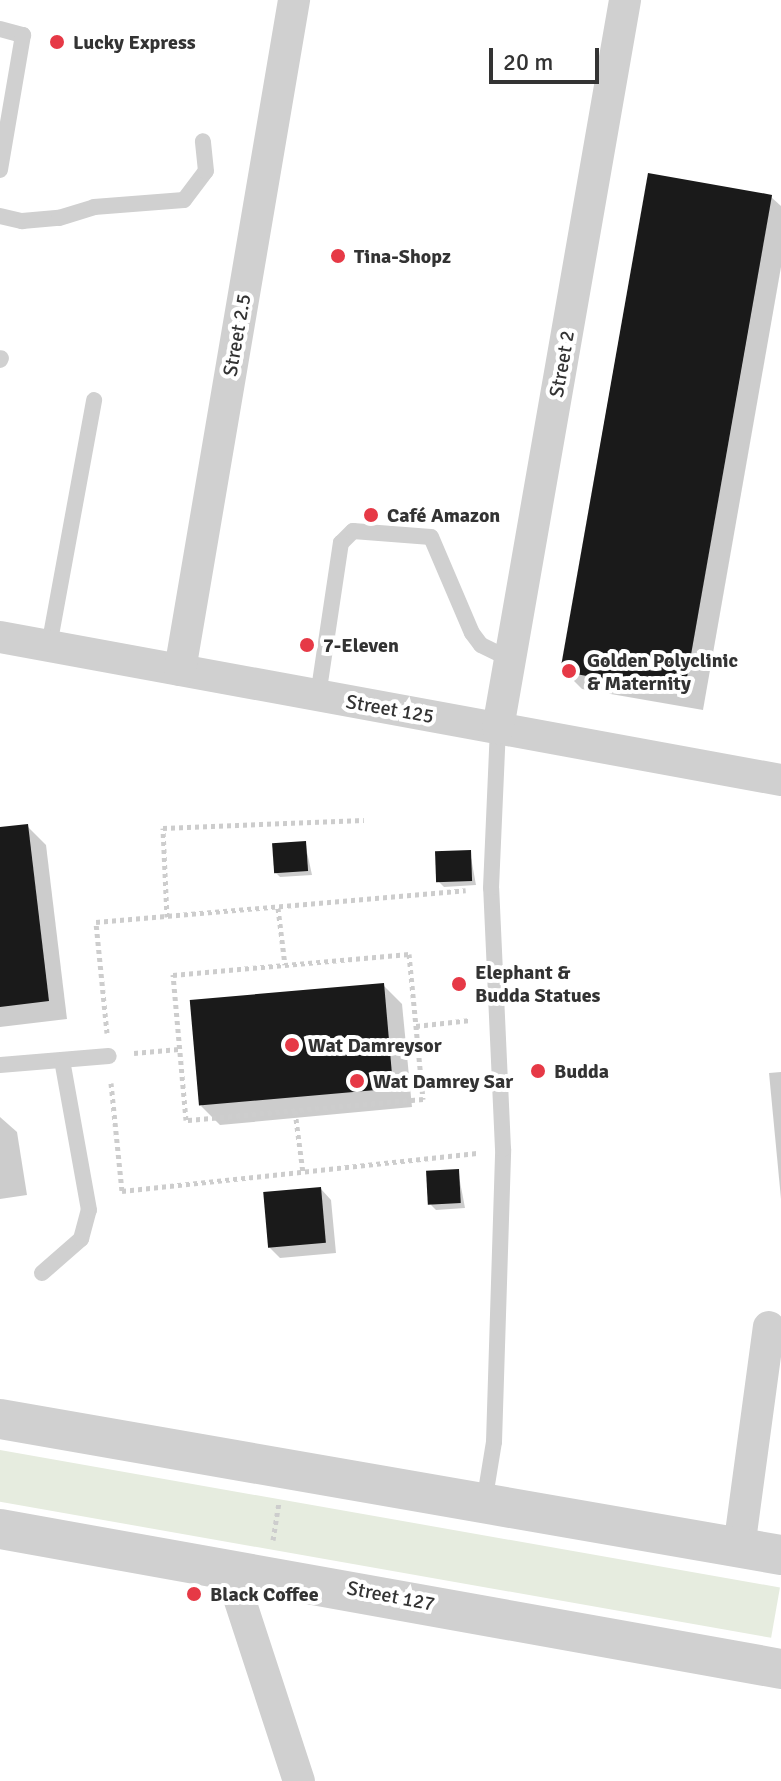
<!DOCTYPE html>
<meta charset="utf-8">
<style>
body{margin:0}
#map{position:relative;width:781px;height:1781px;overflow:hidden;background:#fff;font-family:Signika,sans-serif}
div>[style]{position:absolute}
.green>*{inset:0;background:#e6ecdf;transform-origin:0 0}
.shadow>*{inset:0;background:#0003}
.building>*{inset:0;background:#1a1a1a;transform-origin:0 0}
.path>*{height:5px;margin-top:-2.5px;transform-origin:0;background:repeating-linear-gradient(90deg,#cdcdcd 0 4px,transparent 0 8px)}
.service>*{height:16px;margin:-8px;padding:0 8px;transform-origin:8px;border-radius:8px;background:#d0d0d0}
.minor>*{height:32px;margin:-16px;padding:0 16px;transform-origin:16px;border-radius:16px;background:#d0d0d0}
.tertiary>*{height:40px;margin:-20px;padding:0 20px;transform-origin:20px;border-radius:20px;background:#d0d0d0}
.dots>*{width:22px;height:22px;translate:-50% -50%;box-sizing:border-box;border:4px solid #fff;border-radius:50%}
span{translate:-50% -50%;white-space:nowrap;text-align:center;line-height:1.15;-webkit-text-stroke:8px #fff;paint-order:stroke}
.poi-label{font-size:20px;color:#333;font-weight:700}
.left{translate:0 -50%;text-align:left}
.street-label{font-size:20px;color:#333}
.scale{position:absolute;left:489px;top:48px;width:110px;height:36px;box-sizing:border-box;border:4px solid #333;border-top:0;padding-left:10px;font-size:24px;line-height:28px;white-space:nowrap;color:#333;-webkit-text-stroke:6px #fff;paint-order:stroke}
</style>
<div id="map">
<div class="green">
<div style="left:0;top:1450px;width:792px;height:51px;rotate:10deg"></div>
</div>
<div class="shadow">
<div style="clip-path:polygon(771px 197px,781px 206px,781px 267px,703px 710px,582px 689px,563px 670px)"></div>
<div style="clip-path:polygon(27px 826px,46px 845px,67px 1019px,0 1027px,0 829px)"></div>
<div style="clip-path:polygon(305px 843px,312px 875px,280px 877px,275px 872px)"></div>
<div style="clip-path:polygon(470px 852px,476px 885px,444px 887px,439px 882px)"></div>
<div style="clip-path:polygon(383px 985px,402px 1004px,412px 1107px,220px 1125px,201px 1106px)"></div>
<div style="clip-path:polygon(781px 1072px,781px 1199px,769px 1073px)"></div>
<div style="clip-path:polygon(0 1117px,17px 1132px,27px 1195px,0 1199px)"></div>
<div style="clip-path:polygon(458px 1171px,465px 1208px,436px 1210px,431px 1205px)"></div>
<div style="clip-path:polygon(321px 1189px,331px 1200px,336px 1253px,280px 1258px,269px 1247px)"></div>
</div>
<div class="building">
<div style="left:648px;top:173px;width:126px;height:506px;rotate:10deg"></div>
<div style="clip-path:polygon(28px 824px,49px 1001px,0 1007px,0 827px)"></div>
<div style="left:306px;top:841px;width:30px;height:34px;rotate:86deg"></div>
<div style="left:471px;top:850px;width:31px;height:36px;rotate:88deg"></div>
<div style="left:384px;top:983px;width:106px;height:195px;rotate:85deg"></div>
<div style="left:459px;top:1169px;width:34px;height:33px;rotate:87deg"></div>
<div style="left:321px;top:1187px;width:56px;height:58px;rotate:85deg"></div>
</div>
<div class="path">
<div style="left:278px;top:908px;width:57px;rotate:83deg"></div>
<div style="left:167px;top:917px;width:89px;rotate:-92.6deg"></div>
<div style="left:163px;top:828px;width:201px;rotate:-2.3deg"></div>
<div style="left:409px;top:954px;width:146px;rotate:84.5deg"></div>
<div style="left:423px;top:1099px;width:238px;rotate:174.9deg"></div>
<div style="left:186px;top:1120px;width:146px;rotate:-95.1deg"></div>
<div style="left:173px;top:975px;width:237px;rotate:-5.1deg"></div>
<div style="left:416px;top:1026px;width:55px;rotate:-6.2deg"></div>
<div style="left:107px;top:1033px;width:112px;rotate:-95.7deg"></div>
<div style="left:96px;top:922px;width:371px;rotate:-4.9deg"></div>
<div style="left:134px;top:1053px;width:45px;rotate:-5.1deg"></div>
<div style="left:111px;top:1083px;width:109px;rotate:84.2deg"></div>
<div style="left:122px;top:1191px;width:357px;rotate:-6.1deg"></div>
<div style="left:295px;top:1111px;width:63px;rotate:82.6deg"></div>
<div style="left:273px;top:1540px;width:37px;rotate:-81deg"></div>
</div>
<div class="service">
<div style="left:0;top:29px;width:24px;rotate:15deg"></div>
<div style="left:23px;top:35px;width:137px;rotate:99.7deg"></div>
<div style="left:0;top:216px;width:23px;rotate:13deg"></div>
<div style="left:22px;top:221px;width:37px;rotate:-5deg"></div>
<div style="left:59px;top:218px;width:37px;rotate:-17deg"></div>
<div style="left:94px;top:207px;width:90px;rotate:-4.4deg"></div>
<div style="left:184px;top:200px;width:36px;rotate:-53deg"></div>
<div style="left:206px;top:171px;width:30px;rotate:-96deg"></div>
<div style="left:0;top:360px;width:2px;rotate:-63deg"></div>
<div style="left:49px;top:646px;width:250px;rotate:-79.6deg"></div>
<div style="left:318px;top:696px;width:155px;rotate:-81.5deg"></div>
<div style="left:341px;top:543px;width:17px;rotate:-45deg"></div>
<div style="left:353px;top:531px;width:78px;rotate:4.4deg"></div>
<div style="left:431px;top:537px;width:104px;rotate:66.9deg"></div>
<div style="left:472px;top:633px;width:15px;rotate:53deg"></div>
<div style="left:481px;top:645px;width:32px;rotate:26deg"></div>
<div style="left:0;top:1065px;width:109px;rotate:-4.7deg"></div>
<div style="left:42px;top:1273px;width:52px;rotate:-41.1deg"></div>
<div style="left:81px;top:1239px;width:30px;rotate:-75deg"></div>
<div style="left:89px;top:1210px;width:152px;rotate:-100.2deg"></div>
<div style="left:484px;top:1503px;width:62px;rotate:-80.7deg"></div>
<div style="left:494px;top:1442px;width:293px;rotate:-88.2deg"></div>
<div style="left:503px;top:1149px;width:261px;rotate:-92.6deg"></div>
<div style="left:491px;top:888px;width:160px;rotate:-87.5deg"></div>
</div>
<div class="minor">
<div style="left:0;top:637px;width:794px;rotate:10.38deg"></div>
<div style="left:180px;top:670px;width:680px;rotate:-80.34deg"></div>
<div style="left:498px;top:728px;width:739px;rotate:-80.1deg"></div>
<div style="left:739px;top:1548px;width:223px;rotate:-82.3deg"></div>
<div style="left:229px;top:1567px;width:225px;rotate:71.9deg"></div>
</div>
<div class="tertiary">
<div style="left:0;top:1419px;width:793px;rotate:9.88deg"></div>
<div style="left:0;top:1529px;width:793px;rotate:10.16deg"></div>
</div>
<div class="dots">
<div style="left:57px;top:42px;background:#e63946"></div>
<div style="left:338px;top:256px;background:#e63946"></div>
<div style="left:371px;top:515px;background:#e63946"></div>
<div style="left:307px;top:645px;background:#e63946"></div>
<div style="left:569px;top:671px;background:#e63946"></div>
<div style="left:459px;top:984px;background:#e63946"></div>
<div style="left:292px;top:1045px;background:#e63946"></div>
<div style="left:538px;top:1071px;background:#e63946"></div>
<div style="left:357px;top:1081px;background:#e63946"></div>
<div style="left:194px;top:1594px;background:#e63946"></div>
</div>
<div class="poi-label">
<span class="left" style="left:73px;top:42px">Lucky Express</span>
<span class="left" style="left:354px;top:256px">Tina-Shopz</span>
<span class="left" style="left:387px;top:515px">Café Amazon</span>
<span class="left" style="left:323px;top:645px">7-Eleven</span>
<span class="left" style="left:587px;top:672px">Golden Polyclinic<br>&amp; Maternity</span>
<span class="left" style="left:475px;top:984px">Elephant &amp;<br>Budda Statues</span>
<span class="left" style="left:308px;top:1045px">Wat Damreysor</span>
<span class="left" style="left:554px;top:1071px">Budda</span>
<span class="left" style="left:373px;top:1081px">Wat Damrey Sar</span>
<span class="left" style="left:210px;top:1594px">Black Coffee</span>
</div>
<div class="street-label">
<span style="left:237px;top:335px;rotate:-80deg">Street 2.5</span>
<span style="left:562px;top:364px;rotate:-80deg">Street 2</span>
<span style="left:390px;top:709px;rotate:10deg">Street 125</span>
<span style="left:391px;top:1596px;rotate:11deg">Street 127</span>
</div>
<div class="scale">20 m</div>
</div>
